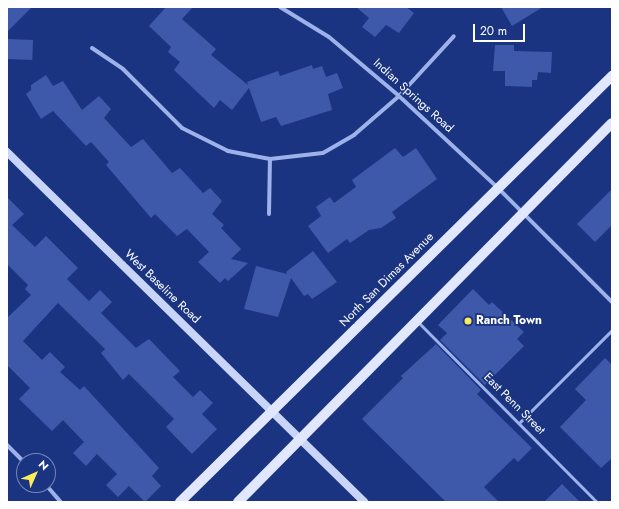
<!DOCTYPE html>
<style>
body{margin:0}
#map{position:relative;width:619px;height:509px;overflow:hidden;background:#1a3481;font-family:Jost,sans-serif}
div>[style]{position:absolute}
.building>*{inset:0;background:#3e59a9;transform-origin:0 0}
.lane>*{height:3px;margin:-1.5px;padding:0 1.5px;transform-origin:1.5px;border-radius:1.5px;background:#9eb2ea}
.street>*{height:4px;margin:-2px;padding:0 2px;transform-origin:2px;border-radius:2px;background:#9eb2ea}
.secondary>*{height:8px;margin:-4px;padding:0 4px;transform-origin:4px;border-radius:4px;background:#c9d5f8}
.primary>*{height:10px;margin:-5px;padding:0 5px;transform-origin:5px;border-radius:5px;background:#e1e7ff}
.dots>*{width:11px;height:11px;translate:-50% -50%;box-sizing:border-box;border:2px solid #1a3481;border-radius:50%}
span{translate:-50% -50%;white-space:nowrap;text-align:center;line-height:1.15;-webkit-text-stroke:3.5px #1a3481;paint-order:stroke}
.street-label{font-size:12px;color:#fff}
.poi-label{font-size:12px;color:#fff;font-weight:700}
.left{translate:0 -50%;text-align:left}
.frame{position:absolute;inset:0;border:8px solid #fff;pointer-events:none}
.north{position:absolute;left:16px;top:453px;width:40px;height:40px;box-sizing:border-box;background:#1a3481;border:1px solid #7685b3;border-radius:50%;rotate:45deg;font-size:11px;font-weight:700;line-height:16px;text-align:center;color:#fff}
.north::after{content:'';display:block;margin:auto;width:14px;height:18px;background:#fcec5a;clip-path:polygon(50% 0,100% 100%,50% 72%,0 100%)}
.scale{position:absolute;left:473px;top:24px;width:52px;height:18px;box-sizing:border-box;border:2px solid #fff;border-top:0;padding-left:5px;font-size:12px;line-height:14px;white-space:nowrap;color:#fff;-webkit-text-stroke:3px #1a3481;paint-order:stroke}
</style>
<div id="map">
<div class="building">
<div style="clip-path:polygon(7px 7px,32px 7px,7px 32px)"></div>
<div style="clip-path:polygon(166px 7px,193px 7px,182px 19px,216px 49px,211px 55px,248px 85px,247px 82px,278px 71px,280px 76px,312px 65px,313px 69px,322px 66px,326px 77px,337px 73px,343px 88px,328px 94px,332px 110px,281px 126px,276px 117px,261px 122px,249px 88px,232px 110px,220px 100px,214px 108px,174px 70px,180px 62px,168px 52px,171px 47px,149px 26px)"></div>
<div style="clip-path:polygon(356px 7px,406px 7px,414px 13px,399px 33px,386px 25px,375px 37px,362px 27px,369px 18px)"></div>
<div style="clip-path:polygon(501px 7px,543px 7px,512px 26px)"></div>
<div style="left:7px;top:39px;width:26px;height:20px;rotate:2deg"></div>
<div style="clip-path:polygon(495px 45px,514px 45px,514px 51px,552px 52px,551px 73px,538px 72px,537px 80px,532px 80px,532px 87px,505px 86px,505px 71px,493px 71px)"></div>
<div style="clip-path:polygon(46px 75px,53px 86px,63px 81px,82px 110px,99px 96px,111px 109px,104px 118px,131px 147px,143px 139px,172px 173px,180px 168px,203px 193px,210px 188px,222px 201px,212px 214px,224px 225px,221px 228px,241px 249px,231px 259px,248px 263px,228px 281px,225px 278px,220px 283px,198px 262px,209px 252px,187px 229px,177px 236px,155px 214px,151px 218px,106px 165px,109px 162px,91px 142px,86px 146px,53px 111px,41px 119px,26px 94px,31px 90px,31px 85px)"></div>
<div style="clip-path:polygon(395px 148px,403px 157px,416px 148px,437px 179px,392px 212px,396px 218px,381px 228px,369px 230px,350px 243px,347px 239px,328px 253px,308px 226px,321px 216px,316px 207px,330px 197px,334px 203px,356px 187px,352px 180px)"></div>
<div style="clip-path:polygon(612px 189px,612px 225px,595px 242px,577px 224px)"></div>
<div style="clip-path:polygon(7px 197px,24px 214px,12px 225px,35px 247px,46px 236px,78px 268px,67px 279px,89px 301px,100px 290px,112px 302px,101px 313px,136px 348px,149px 339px,180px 371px,173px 377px,193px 397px,200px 390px,213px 403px,202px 414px,217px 429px,192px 454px,166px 427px,174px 419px,129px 374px,123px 380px,101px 353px,105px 349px,58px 303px,23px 341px,42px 360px,50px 352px,65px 367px,60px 372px,80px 390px,84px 386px,159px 468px,152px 476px,161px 486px,145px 502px,129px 486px,118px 497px,106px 485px,117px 474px,97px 454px,86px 466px,73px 453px,84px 442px,63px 420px,52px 431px,19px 399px,30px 388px,7px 365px,7px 318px,31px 295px,25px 289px,28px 285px,7px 264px)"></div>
<div style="clip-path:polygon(313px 251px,337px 282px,312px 299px,308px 294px,304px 296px,291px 278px,278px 317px,244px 309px,256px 266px,287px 274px,286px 272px)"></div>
<div style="clip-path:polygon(473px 289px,489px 305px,492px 302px,524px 332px,517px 339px,524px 346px,485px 385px,440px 340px,447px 333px,438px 325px)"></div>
<div style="clip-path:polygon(436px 344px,481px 390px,477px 394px,532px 448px,518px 462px,514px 458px,484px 487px,499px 502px,446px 502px,362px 419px,403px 378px,401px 376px)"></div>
<div style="clip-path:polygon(605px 358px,612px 365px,612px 458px,601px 468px,560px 427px,586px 400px,575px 389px)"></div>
<div style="clip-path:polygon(562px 484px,580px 502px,544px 502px)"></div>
</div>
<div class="lane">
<div style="left:418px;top:322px;width:254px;rotate:45.2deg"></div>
<div style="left:519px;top:423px;width:132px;rotate:-45deg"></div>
</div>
<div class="street">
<div style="left:280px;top:7px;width:57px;rotate:31.5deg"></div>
<div style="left:329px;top:37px;width:92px;rotate:40.1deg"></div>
<div style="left:399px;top:96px;width:135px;rotate:42.9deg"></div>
<div style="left:498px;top:188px;width:161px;rotate:45deg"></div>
<div style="left:92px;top:48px;width:37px;rotate:34deg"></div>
<div style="left:123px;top:69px;width:83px;rotate:45deg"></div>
<div style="left:182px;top:128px;width:51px;rotate:26.6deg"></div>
<div style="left:228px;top:151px;width:43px;rotate:10.8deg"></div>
<div style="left:270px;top:159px;width:53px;rotate:-6.5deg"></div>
<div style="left:323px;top:153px;width:36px;rotate:-30deg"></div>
<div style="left:354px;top:135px;width:60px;rotate:-40.9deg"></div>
<div style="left:399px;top:96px;width:81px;rotate:-47.5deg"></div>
<div style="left:269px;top:214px;width:55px;rotate:-89deg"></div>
<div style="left:7px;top:445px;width:24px;rotate:45deg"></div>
<div style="left:46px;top:485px;width:23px;rotate:49deg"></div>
</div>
<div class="secondary">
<div style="left:7px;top:152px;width:500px;rotate:44.4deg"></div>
</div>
<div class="primary">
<div style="left:180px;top:502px;width:607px;rotate:-44.6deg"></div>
<div style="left:238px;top:502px;width:532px;rotate:-45.38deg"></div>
</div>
<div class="dots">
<div style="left:468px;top:321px;background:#fcec5a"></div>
</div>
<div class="street-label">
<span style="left:413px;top:96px;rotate:42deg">Indian Springs Road</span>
<span style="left:387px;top:280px;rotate:-45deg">North San Dimas Avenue</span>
<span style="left:162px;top:287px;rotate:44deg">West Baseline Road</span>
<span style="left:514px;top:404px;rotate:45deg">East Penn Street</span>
</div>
<div class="poi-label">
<span class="left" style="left:476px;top:321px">Ranch Town</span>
</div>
<div class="frame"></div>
<div class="north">N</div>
<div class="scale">20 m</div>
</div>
